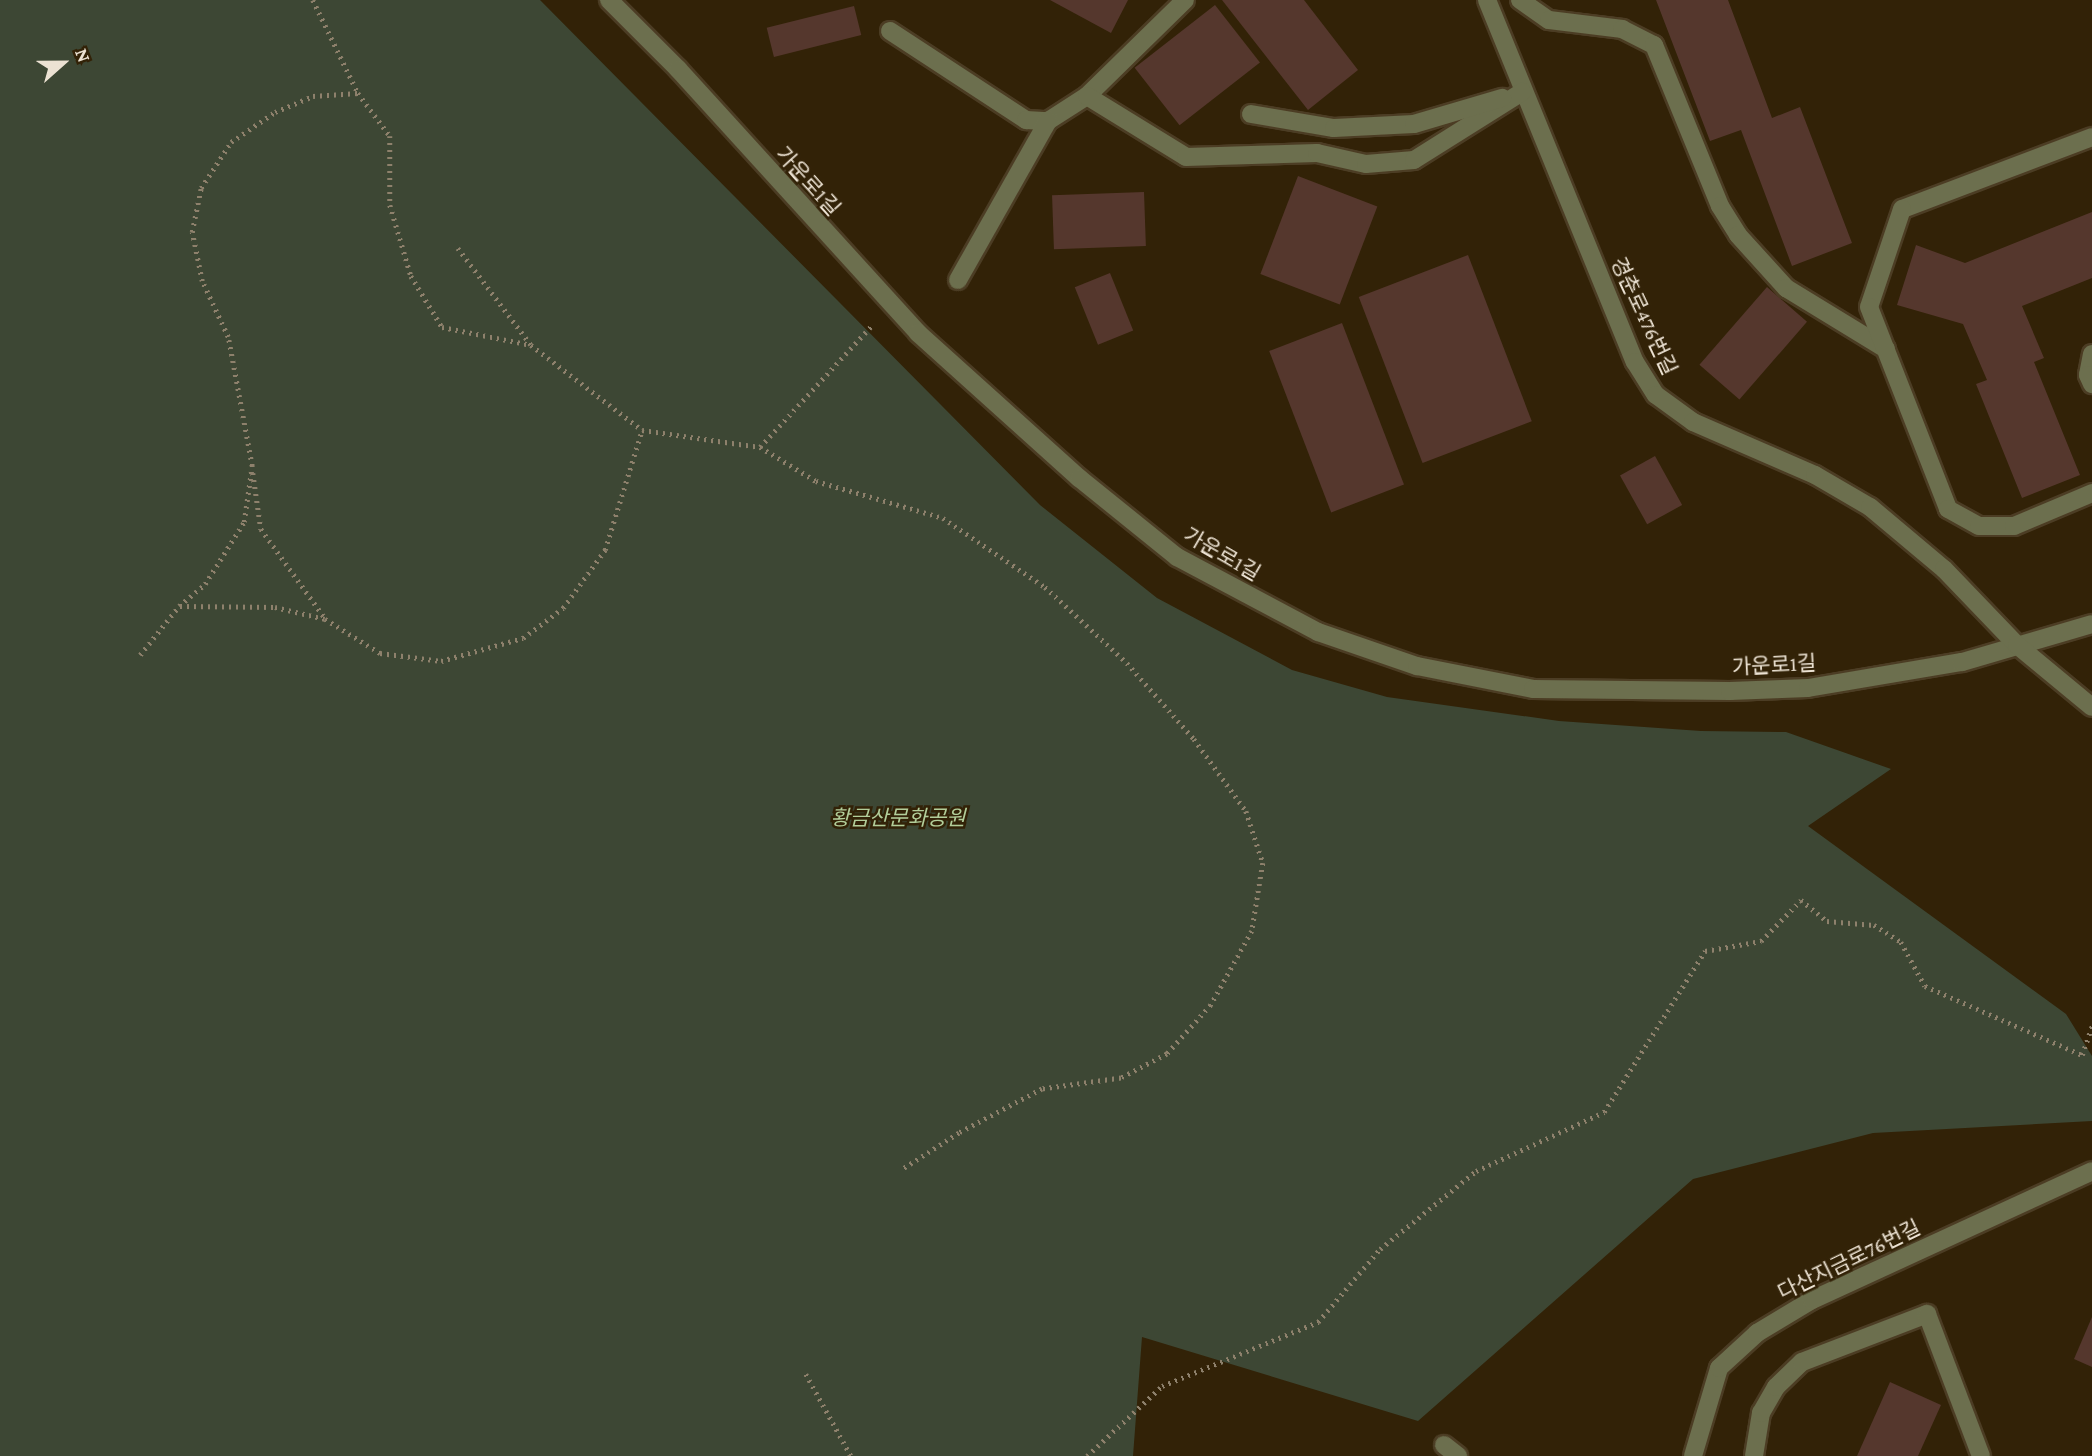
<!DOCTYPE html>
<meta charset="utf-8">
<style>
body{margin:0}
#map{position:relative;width:2092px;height:1456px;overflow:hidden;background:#322207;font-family:"Crimson Pro","Noto Sans KR",serif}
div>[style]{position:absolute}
.green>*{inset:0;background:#3d4734}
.building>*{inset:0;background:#55372d;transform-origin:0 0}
.path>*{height:4.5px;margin-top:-2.25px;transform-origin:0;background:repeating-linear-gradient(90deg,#8e816c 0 2px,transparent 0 7px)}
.roads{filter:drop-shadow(2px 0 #4c3d24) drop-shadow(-2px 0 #4c3d24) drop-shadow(0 2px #4c3d24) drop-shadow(0 -2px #4c3d24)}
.minor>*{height:18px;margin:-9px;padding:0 9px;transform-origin:9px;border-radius:9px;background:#6c6f4e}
span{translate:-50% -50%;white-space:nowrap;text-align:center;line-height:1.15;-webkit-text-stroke:5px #322207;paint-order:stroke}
.street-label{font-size:21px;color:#ece2d3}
.park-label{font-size:21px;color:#b2ce9a;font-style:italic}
.north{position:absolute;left:28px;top:28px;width:70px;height:70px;-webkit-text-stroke:5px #322207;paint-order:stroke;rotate:69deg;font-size:19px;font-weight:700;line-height:28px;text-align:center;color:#ece2d3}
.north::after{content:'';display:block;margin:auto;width:24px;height:32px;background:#ece2d3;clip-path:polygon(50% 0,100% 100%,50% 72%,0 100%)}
</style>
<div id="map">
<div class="green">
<div style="clip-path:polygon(0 0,540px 0,1040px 505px,1157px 598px,1292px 670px,1387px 697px,1559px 721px,1701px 731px,1786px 732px,1891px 769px,1808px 826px,2066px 1014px,2092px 1056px,2092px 1121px,1873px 1133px,1693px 1179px,1418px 1421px,1142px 1337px,1133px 1456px,0 1456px)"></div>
</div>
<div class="building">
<div style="clip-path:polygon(1050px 0,1128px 0,1111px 33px)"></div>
<div style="clip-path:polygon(1222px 0,1304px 0,1358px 70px,1308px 110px)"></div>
<div style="clip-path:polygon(1656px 0,1728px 0,1772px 118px,1800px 107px,1852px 243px,1792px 266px,1741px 130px,1710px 141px)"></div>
<div style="left:1215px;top:5px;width:73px;height:102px;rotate:52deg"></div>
<div style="left:854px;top:6px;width:30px;height:90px;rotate:76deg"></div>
<div style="left:1298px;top:176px;width:85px;height:105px;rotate:21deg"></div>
<div style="left:1144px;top:192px;width:54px;height:92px;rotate:88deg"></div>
<div style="clip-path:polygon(2092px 212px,2092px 278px,2022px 306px,2044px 358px,2034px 362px,2080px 475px,2022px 498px,1976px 384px,1987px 380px,1963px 324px,1897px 305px,1916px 245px,1965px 263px)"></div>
<div style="left:1468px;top:255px;width:178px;height:117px;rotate:69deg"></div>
<div style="left:1110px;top:273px;width:62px;height:38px;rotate:68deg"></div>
<div style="left:1767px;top:287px;width:53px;height:103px;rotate:41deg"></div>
<div style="left:1342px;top:323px;width:173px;height:78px;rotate:69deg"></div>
<div style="left:1655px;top:456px;width:56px;height:40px;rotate:61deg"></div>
<div style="clip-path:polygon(2092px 1317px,2092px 1367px,2074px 1359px)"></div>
<div style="clip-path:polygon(1890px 1382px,1941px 1405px,1918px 1456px,1857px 1456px)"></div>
</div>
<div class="path">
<div style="left:313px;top:0;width:103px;rotate:64.2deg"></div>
<div style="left:458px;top:248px;width:121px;rotate:53deg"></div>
<div style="left:531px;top:345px;width:140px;rotate:37.4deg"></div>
<div style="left:642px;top:430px;width:119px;rotate:8.2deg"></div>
<div style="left:760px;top:447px;width:168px;rotate:-47.4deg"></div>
<div style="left:760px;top:447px;width:66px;rotate:31.3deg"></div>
<div style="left:816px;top:481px;width:132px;rotate:16.2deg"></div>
<div style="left:943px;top:518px;width:123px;rotate:34.1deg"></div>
<div style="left:1045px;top:587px;width:112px;rotate:42.8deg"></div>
<div style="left:1127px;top:663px;width:101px;rotate:48.6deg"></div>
<div style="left:1194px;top:739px;width:89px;rotate:54.2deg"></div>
<div style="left:1246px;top:811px;width:55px;rotate:71.9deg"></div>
<div style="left:1263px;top:863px;width:69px;rotate:99.2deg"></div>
<div style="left:1252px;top:931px;width:85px;rotate:119deg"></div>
<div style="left:1211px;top:1005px;width:66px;rotate:131.9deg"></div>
<div style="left:1167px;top:1054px;width:52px;rotate:152.4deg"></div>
<div style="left:1121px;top:1078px;width:80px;rotate:172.1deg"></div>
<div style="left:1042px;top:1089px;width:94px;rotate:152.1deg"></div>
<div style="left:959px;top:1133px;width:67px;rotate:147.3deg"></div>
<div style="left:253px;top:473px;width:57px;rotate:81.9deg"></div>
<div style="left:261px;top:529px;width:110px;rotate:54.3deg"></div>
<div style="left:180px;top:606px;width:95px;rotate:0.6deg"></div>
<div style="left:275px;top:607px;width:51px;rotate:13.5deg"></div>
<div style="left:325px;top:619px;width:65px;rotate:31.7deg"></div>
<div style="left:380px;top:653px;width:62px;rotate:7.5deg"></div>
<div style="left:441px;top:661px;width:85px;rotate:-15.7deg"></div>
<div style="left:523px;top:638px;width:50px;rotate:-36.9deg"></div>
<div style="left:563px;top:608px;width:72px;rotate:-54.1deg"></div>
<div style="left:605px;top:550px;width:126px;rotate:-72.9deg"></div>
<div style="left:140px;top:655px;width:63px;rotate:-51.5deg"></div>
<div style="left:179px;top:606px;width:34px;rotate:-40deg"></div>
<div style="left:205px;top:584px;width:73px;rotate:-57.8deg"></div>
<div style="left:244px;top:522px;width:57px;rotate:-81.9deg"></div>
<div style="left:252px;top:466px;width:131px;rotate:-100.5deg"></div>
<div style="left:228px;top:337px;width:62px;rotate:-114.9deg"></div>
<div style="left:202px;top:281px;width:50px;rotate:-101.5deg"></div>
<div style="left:192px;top:232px;width:45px;rotate:-78.4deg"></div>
<div style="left:201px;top:188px;width:55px;rotate:-56.9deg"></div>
<div style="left:231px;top:142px;width:53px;rotate:-34.3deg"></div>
<div style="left:275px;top:112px;width:41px;rotate:-22.8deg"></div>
<div style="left:313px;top:96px;width:45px;rotate:-3.8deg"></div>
<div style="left:358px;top:93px;width:54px;rotate:53.3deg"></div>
<div style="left:390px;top:136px;width:69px;rotate:90deg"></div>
<div style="left:390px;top:205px;width:74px;rotate:73.5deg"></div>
<div style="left:411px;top:276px;width:60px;rotate:58.7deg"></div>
<div style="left:442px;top:327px;width:91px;rotate:11.4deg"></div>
<div style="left:806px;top:1374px;width:94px;rotate:61.2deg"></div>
<div style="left:1087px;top:1456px;width:103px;rotate:-43deg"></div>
<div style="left:1162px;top:1386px;width:169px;rotate:-22.3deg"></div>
<div style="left:1318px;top:1322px;width:96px;rotate:-49.7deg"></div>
<div style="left:1380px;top:1249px;width:124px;rotate:-39.1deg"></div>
<div style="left:1476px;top:1171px;width:141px;rotate:-24.7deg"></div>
<div style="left:1604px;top:1112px;width:190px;rotate:-57.9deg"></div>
<div style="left:1705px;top:951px;width:57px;rotate:-10.1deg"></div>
<div style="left:1761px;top:941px;width:57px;rotate:-45.7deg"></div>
<div style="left:1801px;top:900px;width:33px;rotate:39deg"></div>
<div style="left:1827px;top:921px;width:47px;rotate:4.9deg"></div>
<div style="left:1874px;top:925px;width:32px;rotate:32deg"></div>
<div style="left:1901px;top:942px;width:50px;rotate:61.4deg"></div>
<div style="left:1925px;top:986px;width:171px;rotate:23.7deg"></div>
<div style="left:2082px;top:1055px;width:31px;rotate:-71deg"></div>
</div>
<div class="roads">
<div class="minor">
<div style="left:609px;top:0;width:98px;rotate:45deg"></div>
<div style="left:678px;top:69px;width:357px;rotate:47.7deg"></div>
<div style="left:918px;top:333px;width:217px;rotate:42deg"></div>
<div style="left:1079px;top:478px;width:126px;rotate:38.9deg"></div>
<div style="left:1177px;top:557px;width:160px;rotate:28deg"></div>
<div style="left:1318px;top:632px;width:105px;rotate:19deg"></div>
<div style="left:1417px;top:666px;width:118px;rotate:11.2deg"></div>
<div style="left:1533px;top:689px;width:197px;rotate:0.6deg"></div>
<div style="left:1730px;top:691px;width:78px;rotate:-2.2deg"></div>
<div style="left:1808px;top:688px;width:156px;rotate:-9.6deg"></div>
<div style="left:1962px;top:662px;width:135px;rotate:-16.3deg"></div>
<div style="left:1487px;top:0;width:391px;rotate:67.8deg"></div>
<div style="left:1635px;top:362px;width:39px;rotate:58deg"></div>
<div style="left:1656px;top:395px;width:46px;rotate:36.1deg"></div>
<div style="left:1693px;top:422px;width:133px;rotate:23.5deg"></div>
<div style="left:1815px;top:475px;width:64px;rotate:30.2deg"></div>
<div style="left:1870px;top:507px;width:97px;rotate:40deg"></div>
<div style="left:1944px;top:569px;width:105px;rotate:46.2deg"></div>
<div style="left:2017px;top:645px;width:97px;rotate:39.6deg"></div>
<div style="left:1520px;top:0;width:35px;rotate:35deg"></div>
<div style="left:1549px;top:20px;width:74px;rotate:7deg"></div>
<div style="left:1622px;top:29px;width:36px;rotate:27deg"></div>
<div style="left:1654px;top:45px;width:174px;rotate:67.7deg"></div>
<div style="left:1720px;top:206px;width:34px;rotate:58deg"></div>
<div style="left:1738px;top:235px;width:72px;rotate:47.8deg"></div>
<div style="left:1786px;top:288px;width:117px;rotate:31.4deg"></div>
<div style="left:890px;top:31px;width:163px;rotate:33.2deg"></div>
<div style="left:1026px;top:120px;width:22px;rotate:3deg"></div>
<div style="left:1048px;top:121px;width:46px;rotate:-32.7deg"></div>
<div style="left:1087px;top:96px;width:137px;rotate:-44.4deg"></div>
<div style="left:1087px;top:96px;width:116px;rotate:31.6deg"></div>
<div style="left:1186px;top:157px;width:131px;rotate:-1.7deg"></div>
<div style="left:1317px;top:153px;width:50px;rotate:12.7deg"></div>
<div style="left:1366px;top:164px;width:48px;rotate:-4.8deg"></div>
<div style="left:1414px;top:160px;width:128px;rotate:-32.2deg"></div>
<div style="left:1251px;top:114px;width:84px;rotate:9.6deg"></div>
<div style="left:1334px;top:128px;width:80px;rotate:-2.9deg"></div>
<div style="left:1414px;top:124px;width:92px;rotate:-16.5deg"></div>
<div style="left:2092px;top:137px;width:203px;rotate:159.2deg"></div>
<div style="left:1902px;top:209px;width:103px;rotate:108.6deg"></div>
<div style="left:1869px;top:307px;width:217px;rotate:68.6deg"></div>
<div style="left:1948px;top:509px;width:35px;rotate:29deg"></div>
<div style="left:1979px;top:526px;width:35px"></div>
<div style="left:2014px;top:526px;width:85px;rotate:-22.9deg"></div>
<div style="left:958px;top:280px;width:183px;rotate:-60.5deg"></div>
<div style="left:2092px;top:354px;width:21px;rotate:101deg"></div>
<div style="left:2088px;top:375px;width:10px;rotate:66deg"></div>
<div style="left:1444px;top:1445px;width:18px;rotate:38deg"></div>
<div style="left:1693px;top:1456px;width:92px;rotate:-73.5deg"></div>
<div style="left:1719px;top:1368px;width:52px;rotate:-42.6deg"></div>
<div style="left:1757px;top:1333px;width:64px;rotate:-31deg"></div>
<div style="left:1812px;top:1300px;width:308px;rotate:-24.7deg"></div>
<div style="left:1754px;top:1456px;width:44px;rotate:-80.8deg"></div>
<div style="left:1761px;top:1413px;width:30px;rotate:-60deg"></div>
<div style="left:1776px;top:1387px;width:36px;rotate:-44deg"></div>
<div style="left:1802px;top:1362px;width:134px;rotate:-21deg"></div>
<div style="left:1927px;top:1314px;width:152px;rotate:69.2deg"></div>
</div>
</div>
<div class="street-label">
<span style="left:808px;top:181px;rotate:48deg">가운로1길</span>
<span style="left:1644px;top:316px;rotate:65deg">경춘로476번길</span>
<span style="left:1222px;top:554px;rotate:30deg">가운로1길</span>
<span style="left:1774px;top:665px;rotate:-3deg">가운로1길</span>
<span style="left:1849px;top:1260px;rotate:-26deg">다산지금로76번길</span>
</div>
<div class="park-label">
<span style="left:898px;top:818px">황금산문화공원</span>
</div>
<div class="north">N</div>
</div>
